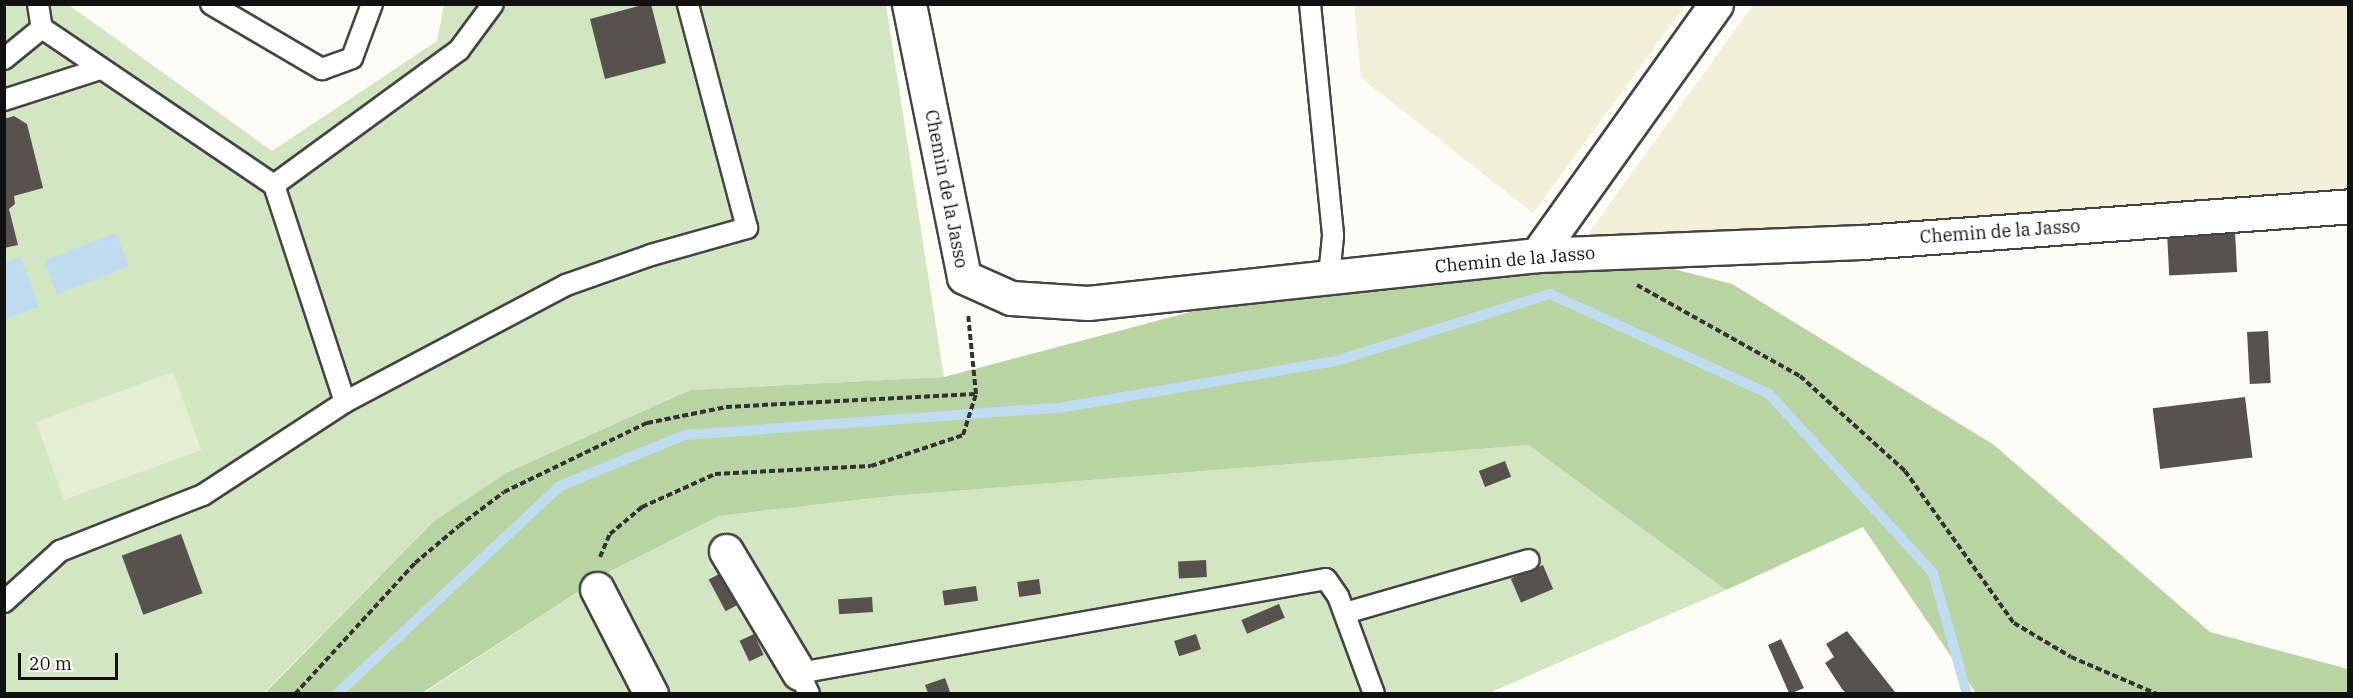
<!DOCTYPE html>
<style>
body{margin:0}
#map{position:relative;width:2353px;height:698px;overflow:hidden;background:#fefcf6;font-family:"IBM Plex Serif",serif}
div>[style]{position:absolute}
.farmland>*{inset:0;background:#f2f1d8}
.green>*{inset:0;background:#d3e6c2}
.forest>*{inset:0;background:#b8d4a3}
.pitch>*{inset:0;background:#e4eed3;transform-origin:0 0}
.water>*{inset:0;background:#c0dcf0;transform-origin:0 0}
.stream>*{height:10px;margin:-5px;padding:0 5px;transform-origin:5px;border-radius:5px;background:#c0dcf0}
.building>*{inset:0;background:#58524e;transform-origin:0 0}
.path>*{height:4px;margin-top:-2px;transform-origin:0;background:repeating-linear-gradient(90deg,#333 0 6px,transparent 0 9px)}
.roads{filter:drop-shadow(2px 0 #444) drop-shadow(-2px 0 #444) drop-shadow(0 2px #444) drop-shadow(0 -2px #444)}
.service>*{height:20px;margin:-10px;padding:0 10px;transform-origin:10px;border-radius:10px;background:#fff}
.minor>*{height:33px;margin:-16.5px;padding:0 16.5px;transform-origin:16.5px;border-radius:16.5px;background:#fff}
span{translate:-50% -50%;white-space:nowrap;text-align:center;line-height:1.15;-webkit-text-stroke:6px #fff;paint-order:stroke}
.street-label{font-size:18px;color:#111}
.frame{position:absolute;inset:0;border:6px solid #111;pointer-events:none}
.scale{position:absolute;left:18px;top:653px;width:100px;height:27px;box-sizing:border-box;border:3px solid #111;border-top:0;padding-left:8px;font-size:18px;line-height:21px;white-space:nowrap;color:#111;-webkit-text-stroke:4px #fff;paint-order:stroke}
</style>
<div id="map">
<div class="farmland">
<div style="clip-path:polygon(1354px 5px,1354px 4px,1686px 5px,1533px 213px,1361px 78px)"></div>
<div style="clip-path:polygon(1753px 5px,2348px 5px,2348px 194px,1580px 245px)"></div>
</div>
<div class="green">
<div style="clip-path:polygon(4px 5px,69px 5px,272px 151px,437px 41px,444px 5px,886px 5px,944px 377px,690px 390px,506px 473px,434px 521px,264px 693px,5px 693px)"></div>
<div style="clip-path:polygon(1528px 445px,1726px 590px,1489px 693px,422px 694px,607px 573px,719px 516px,892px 496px)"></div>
</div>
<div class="forest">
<div style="clip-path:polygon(1580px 245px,1732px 284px,1994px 445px,2210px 632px,2348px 669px,2348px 693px,1976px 693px,1863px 527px,1726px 590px,1528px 445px,892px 496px,719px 516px,607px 573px,422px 693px,264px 694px,434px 521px,506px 473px,690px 390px,944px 377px,1338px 273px)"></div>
</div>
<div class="pitch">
<div style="left:173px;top:372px;width:83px;height:146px;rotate:70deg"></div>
</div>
<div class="water">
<div style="left:116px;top:233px;width:36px;height:77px;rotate:69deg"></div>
<div style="clip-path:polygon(21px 257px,39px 307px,5px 319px,5px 263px)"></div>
</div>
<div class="stream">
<div style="left:337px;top:694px;width:305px;rotate:-43deg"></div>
<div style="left:560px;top:486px;width:135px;rotate:-22.2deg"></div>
<div style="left:685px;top:435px;width:380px;rotate:-4.2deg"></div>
<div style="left:1064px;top:407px;width:276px;rotate:-9.6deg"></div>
<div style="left:1336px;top:361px;width:224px;rotate:-17.4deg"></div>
<div style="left:1550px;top:294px;width:241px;rotate:24.5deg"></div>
<div style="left:1769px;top:394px;width:243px;rotate:47.5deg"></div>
<div style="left:1933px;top:573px;width:126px;rotate:74.3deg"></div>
</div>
<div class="building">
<div style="clip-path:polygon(646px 4px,651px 4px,666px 63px,605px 79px,590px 19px)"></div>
<div style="clip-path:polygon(14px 116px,27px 124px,43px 188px,14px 196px,15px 204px,9px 209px,18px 245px,4px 248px,4px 119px)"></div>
<div style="left:2235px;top:231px;width:41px;height:68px;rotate:87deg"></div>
<div style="left:2268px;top:331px;width:52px;height:21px;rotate:87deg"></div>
<div style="left:2245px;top:397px;width:61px;height:93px;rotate:83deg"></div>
<div style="left:1505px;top:461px;width:17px;height:28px;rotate:69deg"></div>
<div style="left:181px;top:534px;width:63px;height:63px;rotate:70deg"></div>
<div style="left:1206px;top:560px;width:17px;height:28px;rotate:87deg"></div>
<div style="left:1543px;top:565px;width:26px;height:35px;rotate:67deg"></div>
<div style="left:721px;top:573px;width:36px;height:14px;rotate:62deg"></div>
<div style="left:1039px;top:579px;width:15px;height:22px;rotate:82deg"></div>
<div style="left:976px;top:586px;width:15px;height:34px;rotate:82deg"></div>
<div style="left:872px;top:597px;width:15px;height:34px;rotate:86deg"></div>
<div style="left:1279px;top:604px;width:15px;height:41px;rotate:67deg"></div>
<div style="clip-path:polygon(1847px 631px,1895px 692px,1893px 693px,1846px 693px,1842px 689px,1825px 663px,1834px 657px,1826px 644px)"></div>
<div style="left:754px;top:634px;width:23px;height:16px;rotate:65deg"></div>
<div style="left:1196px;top:634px;width:16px;height:23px;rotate:72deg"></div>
<div style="clip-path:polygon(1781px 639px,1804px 688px,1792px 693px,1789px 693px,1768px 645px)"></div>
<div style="clip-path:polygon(945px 678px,950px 692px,928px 693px,925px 685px)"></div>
</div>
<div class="path">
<div style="left:1637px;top:285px;width:187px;rotate:29.2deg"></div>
<div style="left:1800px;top:376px;width:142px;rotate:42.1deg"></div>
<div style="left:1905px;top:471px;width:187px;rotate:54.4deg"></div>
<div style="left:2014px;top:623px;width:66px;rotate:30.8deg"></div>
<div style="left:2071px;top:657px;width:94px;rotate:23.3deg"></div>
<div style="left:600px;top:557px;width:25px;rotate:-67deg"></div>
<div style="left:610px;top:534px;width:42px;rotate:-40.2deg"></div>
<div style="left:642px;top:507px;width:80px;rotate:-24.3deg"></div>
<div style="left:715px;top:474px;width:156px;rotate:-2.9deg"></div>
<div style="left:871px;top:466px;width:97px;rotate:-18.6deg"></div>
<div style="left:963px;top:435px;width:43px;rotate:-72.4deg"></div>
<div style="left:976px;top:394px;width:80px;rotate:-95.7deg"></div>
<div style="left:295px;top:694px;width:178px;rotate:-47.5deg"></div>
<div style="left:415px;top:563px;width:57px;rotate:-40.1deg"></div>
<div style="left:459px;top:526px;width:56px;rotate:-37.1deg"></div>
<div style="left:504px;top:492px;width:159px;rotate:-25.8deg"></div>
<div style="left:647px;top:423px;width:81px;rotate:-11.4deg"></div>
<div style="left:726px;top:407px;width:250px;rotate:-3deg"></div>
</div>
<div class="roads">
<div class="service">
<div style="left:38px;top:4px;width:24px;rotate:81deg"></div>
<div style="left:42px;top:28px;width:280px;rotate:34.1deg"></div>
<div style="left:274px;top:185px;width:228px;rotate:71.9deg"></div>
<div style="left:211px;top:4px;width:129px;rotate:30.4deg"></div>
<div style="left:322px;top:69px;width:32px;rotate:-20deg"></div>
<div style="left:352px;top:58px;width:58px;rotate:-69.7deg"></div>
<div style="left:1310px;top:4px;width:233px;rotate:84.3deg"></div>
<div style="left:1333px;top:236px;width:41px;rotate:95.6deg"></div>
<div style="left:4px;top:59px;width:49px;rotate:-39.2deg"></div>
<div style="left:4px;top:100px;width:101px;rotate:-17.9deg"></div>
<div style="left:274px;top:185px;width:229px;rotate:-36.1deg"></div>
<div style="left:459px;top:50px;width:57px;rotate:-53.5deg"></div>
<div style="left:4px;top:602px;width:76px;rotate:-42.3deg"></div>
<div style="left:60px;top:551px;width:154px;rotate:-21.4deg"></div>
<div style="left:203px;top:495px;width:170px;rotate:-33.2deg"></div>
<div style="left:345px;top:402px;width:250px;rotate:-27.9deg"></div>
<div style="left:566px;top:285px;width:90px;rotate:-19.4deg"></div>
<div style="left:651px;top:255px;width:100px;rotate:-15.7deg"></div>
<div style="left:747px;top:228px;width:232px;rotate:-104.8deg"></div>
<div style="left:1345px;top:613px;width:191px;rotate:-16.1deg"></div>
<div style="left:809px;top:694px;width:23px;rotate:-115deg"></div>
<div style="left:799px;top:673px;width:535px;rotate:-10.11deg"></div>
<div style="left:1326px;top:579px;width:21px;rotate:55deg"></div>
<div style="left:1338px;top:596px;width:104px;rotate:69.8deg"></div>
</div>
<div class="minor">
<div style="left:909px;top:4px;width:278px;rotate:78.6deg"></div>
<div style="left:964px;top:277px;width:51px;rotate:24.1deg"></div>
<div style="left:1011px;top:298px;width:77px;rotate:3.7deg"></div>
<div style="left:1088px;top:303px;width:452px;rotate:-6.1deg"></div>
<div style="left:1537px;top:255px;width:326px;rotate:-2.3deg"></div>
<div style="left:1863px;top:242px;width:486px;rotate:-4.2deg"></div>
<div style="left:1537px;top:255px;width:308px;rotate:-54.5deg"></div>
<div style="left:726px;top:551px;width:142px;rotate:59.1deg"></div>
<div style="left:597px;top:589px;width:118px;rotate:62.8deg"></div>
</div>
</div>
<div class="street-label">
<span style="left:946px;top:189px;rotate:79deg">Chemin de la Jasso</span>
<span style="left:2000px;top:232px;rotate:-4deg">Chemin de la Jasso</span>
<span style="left:1515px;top:260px;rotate:-5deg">Chemin de la Jasso</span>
</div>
<div class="frame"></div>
<div class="scale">20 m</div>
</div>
